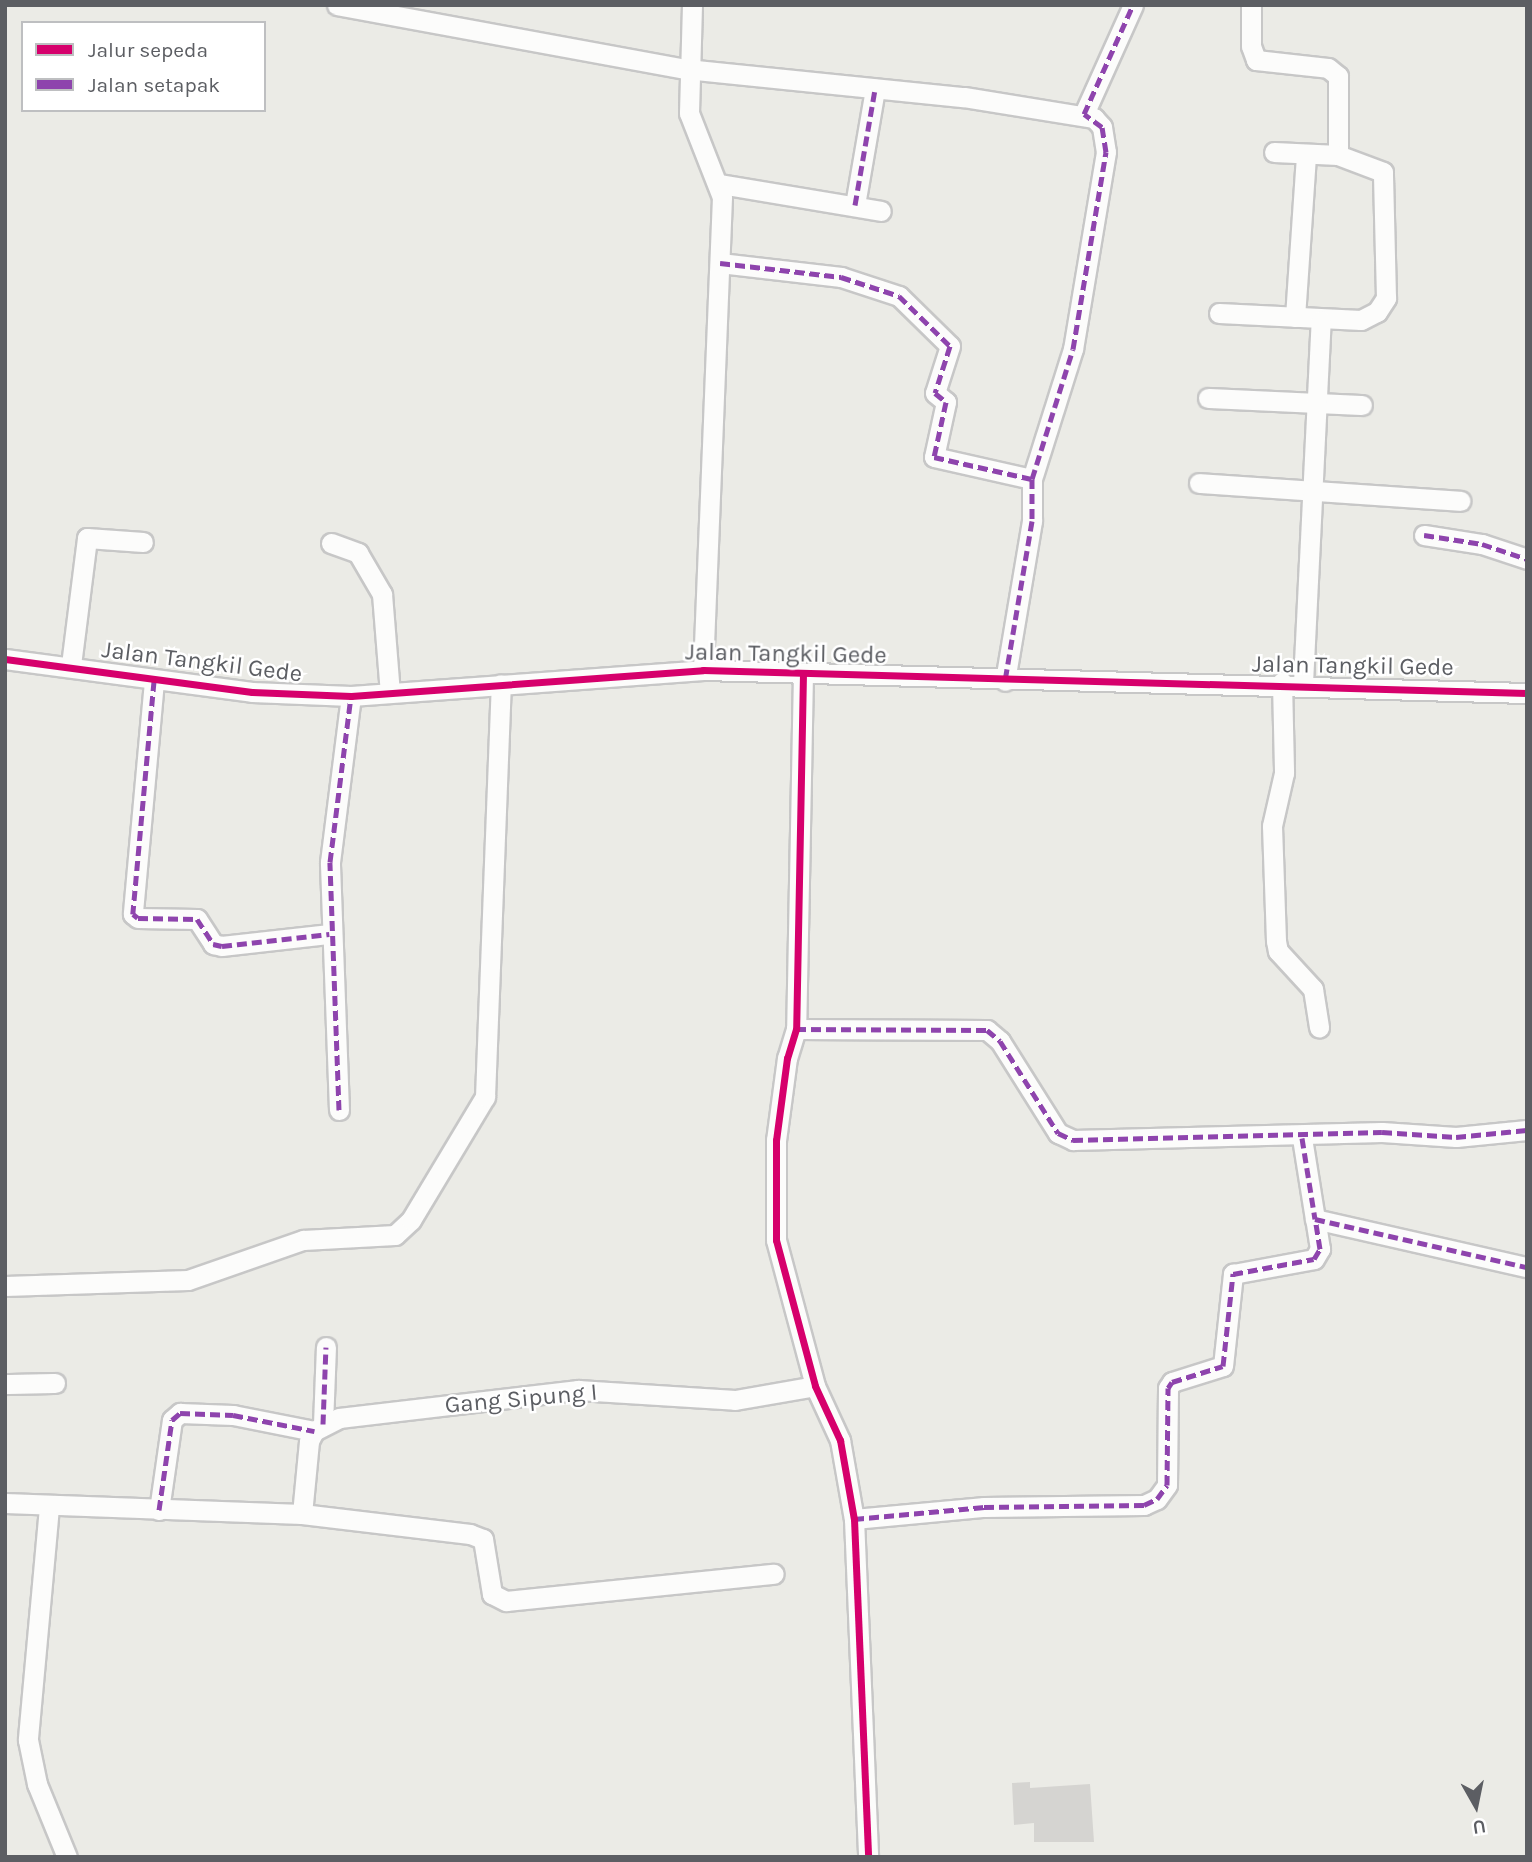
<!DOCTYPE html>
<style>
body{margin:0}
#map{position:relative;width:1532px;height:1862px;overflow:hidden;background:#ebebe6;font-family:Karla,sans-serif}
div>[style]{position:absolute}
.building>*{inset:0;background:#d5d4d1}
.roads{filter:drop-shadow(2px 0 #c7c7c7) drop-shadow(-2px 0 #c7c7c7) drop-shadow(0 2px #c7c7c7) drop-shadow(0 -2px #c7c7c7)}
.minor>*{height:19px;margin:-9.5px;padding:0 9.5px;transform-origin:9.5px;border-radius:9.5px;background:#fcfcfb}
.quiet>*{height:5px;margin-top:-2.5px;transform-origin:0;background:repeating-linear-gradient(90deg,#8e44ad 0 10px,transparent 0 15px)}
.cycleway>*{height:7px;margin:-3.5px;padding:0 3.5px;transform-origin:3.5px;border-radius:3.5px;background:#d6006c}
span{translate:-50% -50%;white-space:nowrap;text-align:center;line-height:1.15;-webkit-text-stroke:5px #fff;paint-order:stroke}
.street-label{font-size:24px;color:#5c5e63}
.frame{position:absolute;inset:0;border:7px solid #5c5e63;pointer-events:none}
.legend{position:absolute;left:21px;top:21px;width:245px;height:91px;box-sizing:border-box;background:#fff;border:2px solid #bebfc1;margin:0;padding:9px 12px;list-style:none;font-size:21px;color:#5c5e63}
.legend li{display:flex;align-items:center;gap:14px;height:35px}
.legend b{width:35px;border:2px solid #bebfc1}
.north{position:absolute;left:1441px;top:1771px;width:70px;height:70px;-webkit-text-stroke:5px #fff;paint-order:stroke;rotate:171deg;font-size:19px;font-weight:700;line-height:28px;text-align:center;color:#5c5e63}
.north::after{content:'';display:block;margin:auto;width:24px;height:32px;background:#5c5e63;clip-path:polygon(50% 0,100% 100%,50% 72%,0 100%)}
</style>
<div id="map">
<div class="building">
<div style="clip-path:polygon(1030px 1782px,1030px 1788px,1090px 1784px,1094px 1842px,1034px 1842px,1034px 1823px,1014px 1825px,1012px 1783px)"></div>
</div>
<div class="roads">
<div class="minor">
<div style="left:337px;top:5px;width:355px;rotate:10.4deg"></div>
<div style="left:686px;top:69px;width:279px;rotate:5.8deg"></div>
<div style="left:964px;top:97px;width:132px;rotate:9.2deg"></div>
<div style="left:1094px;top:118px;width:12px;rotate:48deg"></div>
<div style="left:1102px;top:127px;width:25px;rotate:81deg"></div>
<div style="left:1106px;top:152px;width:200px;rotate:99.5deg"></div>
<div style="left:1073px;top:349px;width:136px;rotate:107.5deg"></div>
<div style="left:692px;top:5px;width:108px;rotate:91.6deg"></div>
<div style="left:689px;top:113px;width:90px;rotate:68.6deg"></div>
<div style="left:722px;top:197px;width:473px;rotate:92.3deg"></div>
<div style="left:1251px;top:5px;width:41px;rotate:90deg"></div>
<div style="left:1251px;top:46px;width:15px;rotate:70deg"></div>
<div style="left:1256px;top:60px;width:72px;rotate:6.3deg"></div>
<div style="left:1328px;top:68px;width:13px;rotate:39deg"></div>
<div style="left:1338px;top:76px;width:79px;rotate:90deg"></div>
<div style="left:1084px;top:114px;width:120px;rotate:-65.8deg"></div>
<div style="left:720px;top:184px;width:163px;rotate:9.5deg"></div>
<div style="left:855px;top:205px;width:118px;rotate:-80.2deg"></div>
<div style="left:720px;top:263px;width:122px;rotate:6.6deg"></div>
<div style="left:841px;top:277px;width:61px;rotate:18.1deg"></div>
<div style="left:899px;top:296px;width:71px;rotate:44.4deg"></div>
<div style="left:950px;top:346px;width:49px;rotate:107.7deg"></div>
<div style="left:935px;top:393px;width:14px;rotate:39deg"></div>
<div style="left:946px;top:402px;width:56px;rotate:102.3deg"></div>
<div style="left:934px;top:457px;width:100px;rotate:12.7deg"></div>
<div style="left:1032px;top:479px;width:42px;rotate:90deg"></div>
<div style="left:1032px;top:521px;width:162px;rotate:99.6deg"></div>
<div style="left:1219px;top:313px;width:142px;rotate:2.8deg"></div>
<div style="left:1361px;top:320px;width:18px;rotate:-27deg"></div>
<div style="left:1377px;top:312px;width:17px;rotate:-57deg"></div>
<div style="left:1386px;top:298px;width:126px;rotate:-91.4deg"></div>
<div style="left:1383px;top:172px;width:48px;rotate:-159.3deg"></div>
<div style="left:1338px;top:155px;width:64px;rotate:-177.3deg"></div>
<div style="left:1295px;top:317px;width:161px;rotate:-86.1deg"></div>
<div style="left:1208px;top:398px;width:154px;rotate:2.6deg"></div>
<div style="left:1199px;top:483px;width:262px;rotate:3.9deg"></div>
<div style="left:1424px;top:535px;width:59px;rotate:8.8deg"></div>
<div style="left:1482px;top:544px;width:47px;rotate:18.4deg"></div>
<div style="left:331px;top:543px;width:29px;rotate:20deg"></div>
<div style="left:358px;top:553px;width:48px;rotate:59.7deg"></div>
<div style="left:382px;top:594px;width:99px;rotate:85.4deg"></div>
<div style="left:5px;top:659px;width:249px;rotate:7.6deg"></div>
<div style="left:252px;top:692px;width:99px;rotate:2.3deg"></div>
<div style="left:351px;top:696px;width:353px;rotate:-4.2deg"></div>
<div style="left:703px;top:670px;width:824px;rotate:1.6deg"></div>
<div style="left:71px;top:665px;width:128px;rotate:-82.8deg"></div>
<div style="left:87px;top:538px;width:56px;rotate:4.1deg"></div>
<div style="left:803px;top:673px;width:356px;rotate:91.1deg"></div>
<div style="left:796px;top:1029px;width:30px;rotate:107deg"></div>
<div style="left:787px;top:1058px;width:83px;rotate:97.6deg"></div>
<div style="left:776px;top:1140px;width:100px;rotate:90deg"></div>
<div style="left:776px;top:1240px;width:151px;rotate:75deg"></div>
<div style="left:815px;top:1386px;width:60px;rotate:65.2deg"></div>
<div style="left:840px;top:1440px;width:80px;rotate:80deg"></div>
<div style="left:854px;top:1519px;width:338px;rotate:87.6deg"></div>
<div style="left:154px;top:681px;width:234px;rotate:95.2deg"></div>
<div style="left:133px;top:914px;width:6px;rotate:39deg"></div>
<div style="left:138px;top:918px;width:59px;rotate:1deg"></div>
<div style="left:197px;top:919px;width:30px;rotate:57deg"></div>
<div style="left:213px;top:944px;width:9px;rotate:13deg"></div>
<div style="left:222px;top:946px;width:108px;rotate:-6.4deg"></div>
<div style="left:1282px;top:682px;width:91px;rotate:88.7deg"></div>
<div style="left:1284px;top:773px;width:54px;rotate:102.8deg"></div>
<div style="left:1272px;top:826px;width:115px;rotate:88deg"></div>
<div style="left:1276px;top:941px;width:10px;rotate:79deg"></div>
<div style="left:1278px;top:951px;width:52px;rotate:47.4deg"></div>
<div style="left:1313px;top:989px;width:39px;rotate:81deg"></div>
<div style="left:1303px;top:683px;width:363px;rotate:-87.2deg"></div>
<div style="left:796px;top:1029px;width:191px;rotate:0.3deg"></div>
<div style="left:987px;top:1030px;width:17px;rotate:40deg"></div>
<div style="left:1000px;top:1041px;width:109px;rotate:57.8deg"></div>
<div style="left:1058px;top:1133px;width:17px;rotate:25deg"></div>
<div style="left:1073px;top:1140px;width:309px;rotate:-1.5deg"></div>
<div style="left:1382px;top:1132px;width:74px;rotate:3.9deg"></div>
<div style="left:1456px;top:1137px;width:71px;rotate:-5.6deg"></div>
<div style="left:339px;top:1110px;width:248px;rotate:-92.1deg"></div>
<div style="left:330px;top:862px;width:167px;rotate:-82.8deg"></div>
<div style="left:1302px;top:1138px;width:82px;rotate:80.9deg"></div>
<div style="left:1315px;top:1219px;width:217px;rotate:12.8deg"></div>
<div style="left:5px;top:1286px;width:183px;rotate:-1.9deg"></div>
<div style="left:188px;top:1280px;width:122px;rotate:-19.2deg"></div>
<div style="left:303px;top:1240px;width:92px;rotate:-3.1deg"></div>
<div style="left:395px;top:1235px;width:22px;rotate:-43deg"></div>
<div style="left:411px;top:1220px;width:144px;rotate:-59deg"></div>
<div style="left:485px;top:1097px;width:413px;rotate:-87.8deg"></div>
<div style="left:5px;top:1384px;width:50px;rotate:-1.1deg"></div>
<div style="left:323px;top:1424px;width:77px;rotate:-87.8deg"></div>
<div style="left:5px;top:1503px;width:297px;rotate:2.1deg"></div>
<div style="left:302px;top:1514px;width:169px;rotate:6.8deg"></div>
<div style="left:470px;top:1534px;width:14px;rotate:21deg"></div>
<div style="left:483px;top:1539px;width:56px;rotate:80.7deg"></div>
<div style="left:492px;top:1594px;width:16px;rotate:27deg"></div>
<div style="left:506px;top:1601px;width:269px;rotate:-5.8deg"></div>
<div style="left:49px;top:1507px;width:234px;rotate:95.2deg"></div>
<div style="left:28px;top:1740px;width:45px;rotate:78.4deg"></div>
<div style="left:37px;top:1784px;width:79px;rotate:67.7deg"></div>
<div style="left:159px;top:1510px;width:91px;rotate:-81.8deg"></div>
<div style="left:172px;top:1420px;width:11px;rotate:-41deg"></div>
<div style="left:180px;top:1413px;width:53px;rotate:2.2deg"></div>
<div style="left:233px;top:1415px;width:83px;rotate:11.2deg"></div>
<div style="left:302px;top:1514px;width:73px;rotate:-84.5deg"></div>
<div style="left:309px;top:1441px;width:11px;rotate:-63deg"></div>
<div style="left:314px;top:1431px;width:28px;rotate:-27deg"></div>
<div style="left:339px;top:1418px;width:241px;rotate:-6.7deg"></div>
<div style="left:578px;top:1390px;width:157px;rotate:3.6deg"></div>
<div style="left:735px;top:1400px;width:81px;rotate:-9.9deg"></div>
<div style="left:854px;top:1519px;width:131px;rotate:-5.3deg"></div>
<div style="left:984px;top:1507px;width:160px;rotate:-0.7deg"></div>
<div style="left:1144px;top:1505px;width:14px;rotate:-25deg"></div>
<div style="left:1157px;top:1499px;width:17px;rotate:-54deg"></div>
<div style="left:1167px;top:1485px;width:97px;rotate:-89.4deg"></div>
<div style="left:1168px;top:1388px;width:7px;rotate:-56deg"></div>
<div style="left:1172px;top:1382px;width:53px;rotate:-17.4deg"></div>
<div style="left:1223px;top:1366px;width:93px;rotate:-83.8deg"></div>
<div style="left:1233px;top:1274px;width:82px;rotate:-10.5deg"></div>
<div style="left:1314px;top:1259px;width:12px;rotate:-59deg"></div>
<div style="left:1320px;top:1249px;width:30px;rotate:-99deg"></div>
</div>
</div>
<div class="quiet">
<div style="left:855px;top:205px;width:118px;rotate:-80.2deg"></div>
<div style="left:720px;top:263px;width:122px;rotate:6.6deg"></div>
<div style="left:841px;top:277px;width:61px;rotate:18.1deg"></div>
<div style="left:899px;top:296px;width:71px;rotate:44.4deg"></div>
<div style="left:950px;top:346px;width:49px;rotate:107.7deg"></div>
<div style="left:935px;top:393px;width:14px;rotate:39deg"></div>
<div style="left:946px;top:402px;width:56px;rotate:102.3deg"></div>
<div style="left:934px;top:457px;width:100px;rotate:12.7deg"></div>
<div style="left:1032px;top:479px;width:42px;rotate:90deg"></div>
<div style="left:1032px;top:521px;width:162px;rotate:99.6deg"></div>
<div style="left:1032px;top:479px;width:136px;rotate:-72.5deg"></div>
<div style="left:1073px;top:349px;width:200px;rotate:-80.5deg"></div>
<div style="left:1106px;top:152px;width:25px;rotate:-99deg"></div>
<div style="left:1102px;top:127px;width:22px;rotate:-144deg"></div>
<div style="left:1084px;top:114px;width:120px;rotate:-65.8deg"></div>
<div style="left:1424px;top:535px;width:59px;rotate:8.8deg"></div>
<div style="left:1482px;top:544px;width:47px;rotate:18.4deg"></div>
<div style="left:154px;top:681px;width:234px;rotate:95.2deg"></div>
<div style="left:133px;top:914px;width:6px;rotate:39deg"></div>
<div style="left:138px;top:918px;width:59px;rotate:1deg"></div>
<div style="left:197px;top:919px;width:30px;rotate:57deg"></div>
<div style="left:213px;top:944px;width:9px;rotate:13deg"></div>
<div style="left:222px;top:946px;width:108px;rotate:-6.4deg"></div>
<div style="left:796px;top:1029px;width:191px;rotate:0.3deg"></div>
<div style="left:987px;top:1030px;width:17px;rotate:40deg"></div>
<div style="left:1000px;top:1041px;width:109px;rotate:57.8deg"></div>
<div style="left:1058px;top:1133px;width:17px;rotate:25deg"></div>
<div style="left:1073px;top:1140px;width:309px;rotate:-1.5deg"></div>
<div style="left:1382px;top:1132px;width:74px;rotate:3.9deg"></div>
<div style="left:1456px;top:1137px;width:71px;rotate:-5.6deg"></div>
<div style="left:339px;top:1110px;width:248px;rotate:-92.1deg"></div>
<div style="left:330px;top:862px;width:167px;rotate:-82.8deg"></div>
<div style="left:1302px;top:1138px;width:82px;rotate:80.9deg"></div>
<div style="left:1315px;top:1219px;width:217px;rotate:12.8deg"></div>
<div style="left:323px;top:1424px;width:77px;rotate:-87.8deg"></div>
<div style="left:159px;top:1510px;width:91px;rotate:-81.8deg"></div>
<div style="left:172px;top:1420px;width:11px;rotate:-41deg"></div>
<div style="left:180px;top:1413px;width:53px;rotate:2.2deg"></div>
<div style="left:233px;top:1415px;width:83px;rotate:11.2deg"></div>
<div style="left:854px;top:1519px;width:131px;rotate:-5.3deg"></div>
<div style="left:984px;top:1507px;width:160px;rotate:-0.7deg"></div>
<div style="left:1144px;top:1505px;width:14px;rotate:-25deg"></div>
<div style="left:1157px;top:1499px;width:17px;rotate:-54deg"></div>
<div style="left:1167px;top:1485px;width:97px;rotate:-89.4deg"></div>
<div style="left:1168px;top:1388px;width:7px;rotate:-56deg"></div>
<div style="left:1172px;top:1382px;width:53px;rotate:-17.4deg"></div>
<div style="left:1223px;top:1366px;width:93px;rotate:-83.8deg"></div>
<div style="left:1233px;top:1274px;width:82px;rotate:-10.5deg"></div>
<div style="left:1314px;top:1259px;width:12px;rotate:-59deg"></div>
<div style="left:1320px;top:1249px;width:30px;rotate:-99deg"></div>
</div>
<div class="cycleway">
<div style="left:5px;top:659px;width:249px;rotate:7.6deg"></div>
<div style="left:252px;top:692px;width:99px;rotate:2.3deg"></div>
<div style="left:351px;top:696px;width:353px;rotate:-4.2deg"></div>
<div style="left:703px;top:670px;width:824px;rotate:1.6deg"></div>
<div style="left:803px;top:673px;width:356px;rotate:91.1deg"></div>
<div style="left:796px;top:1029px;width:30px;rotate:107deg"></div>
<div style="left:787px;top:1058px;width:83px;rotate:97.6deg"></div>
<div style="left:776px;top:1140px;width:100px;rotate:90deg"></div>
<div style="left:776px;top:1240px;width:151px;rotate:75deg"></div>
<div style="left:815px;top:1386px;width:60px;rotate:65.2deg"></div>
<div style="left:840px;top:1440px;width:80px;rotate:80deg"></div>
<div style="left:854px;top:1519px;width:338px;rotate:87.6deg"></div>
</div>
<div class="street-label">
<span style="left:786px;top:654px;rotate:1deg">Jalan Tangkil Gede</span>
<span style="left:202px;top:662px;rotate:7deg">Jalan Tangkil Gede</span>
<span style="left:1353px;top:666px;rotate:1deg">Jalan Tangkil Gede</span>
<span style="left:521px;top:1399px;rotate:-5deg">Gang Sipung I</span>
</div>
<div class="frame"></div>
<ul class="legend">
<li><b style="height:9px;background:#d6006c"></b>Jalur sepeda</li>
<li><b style="height:9px;background:#8e44ad"></b>Jalan setapak</li>
</ul>
<div class="north">U</div>
</div>
